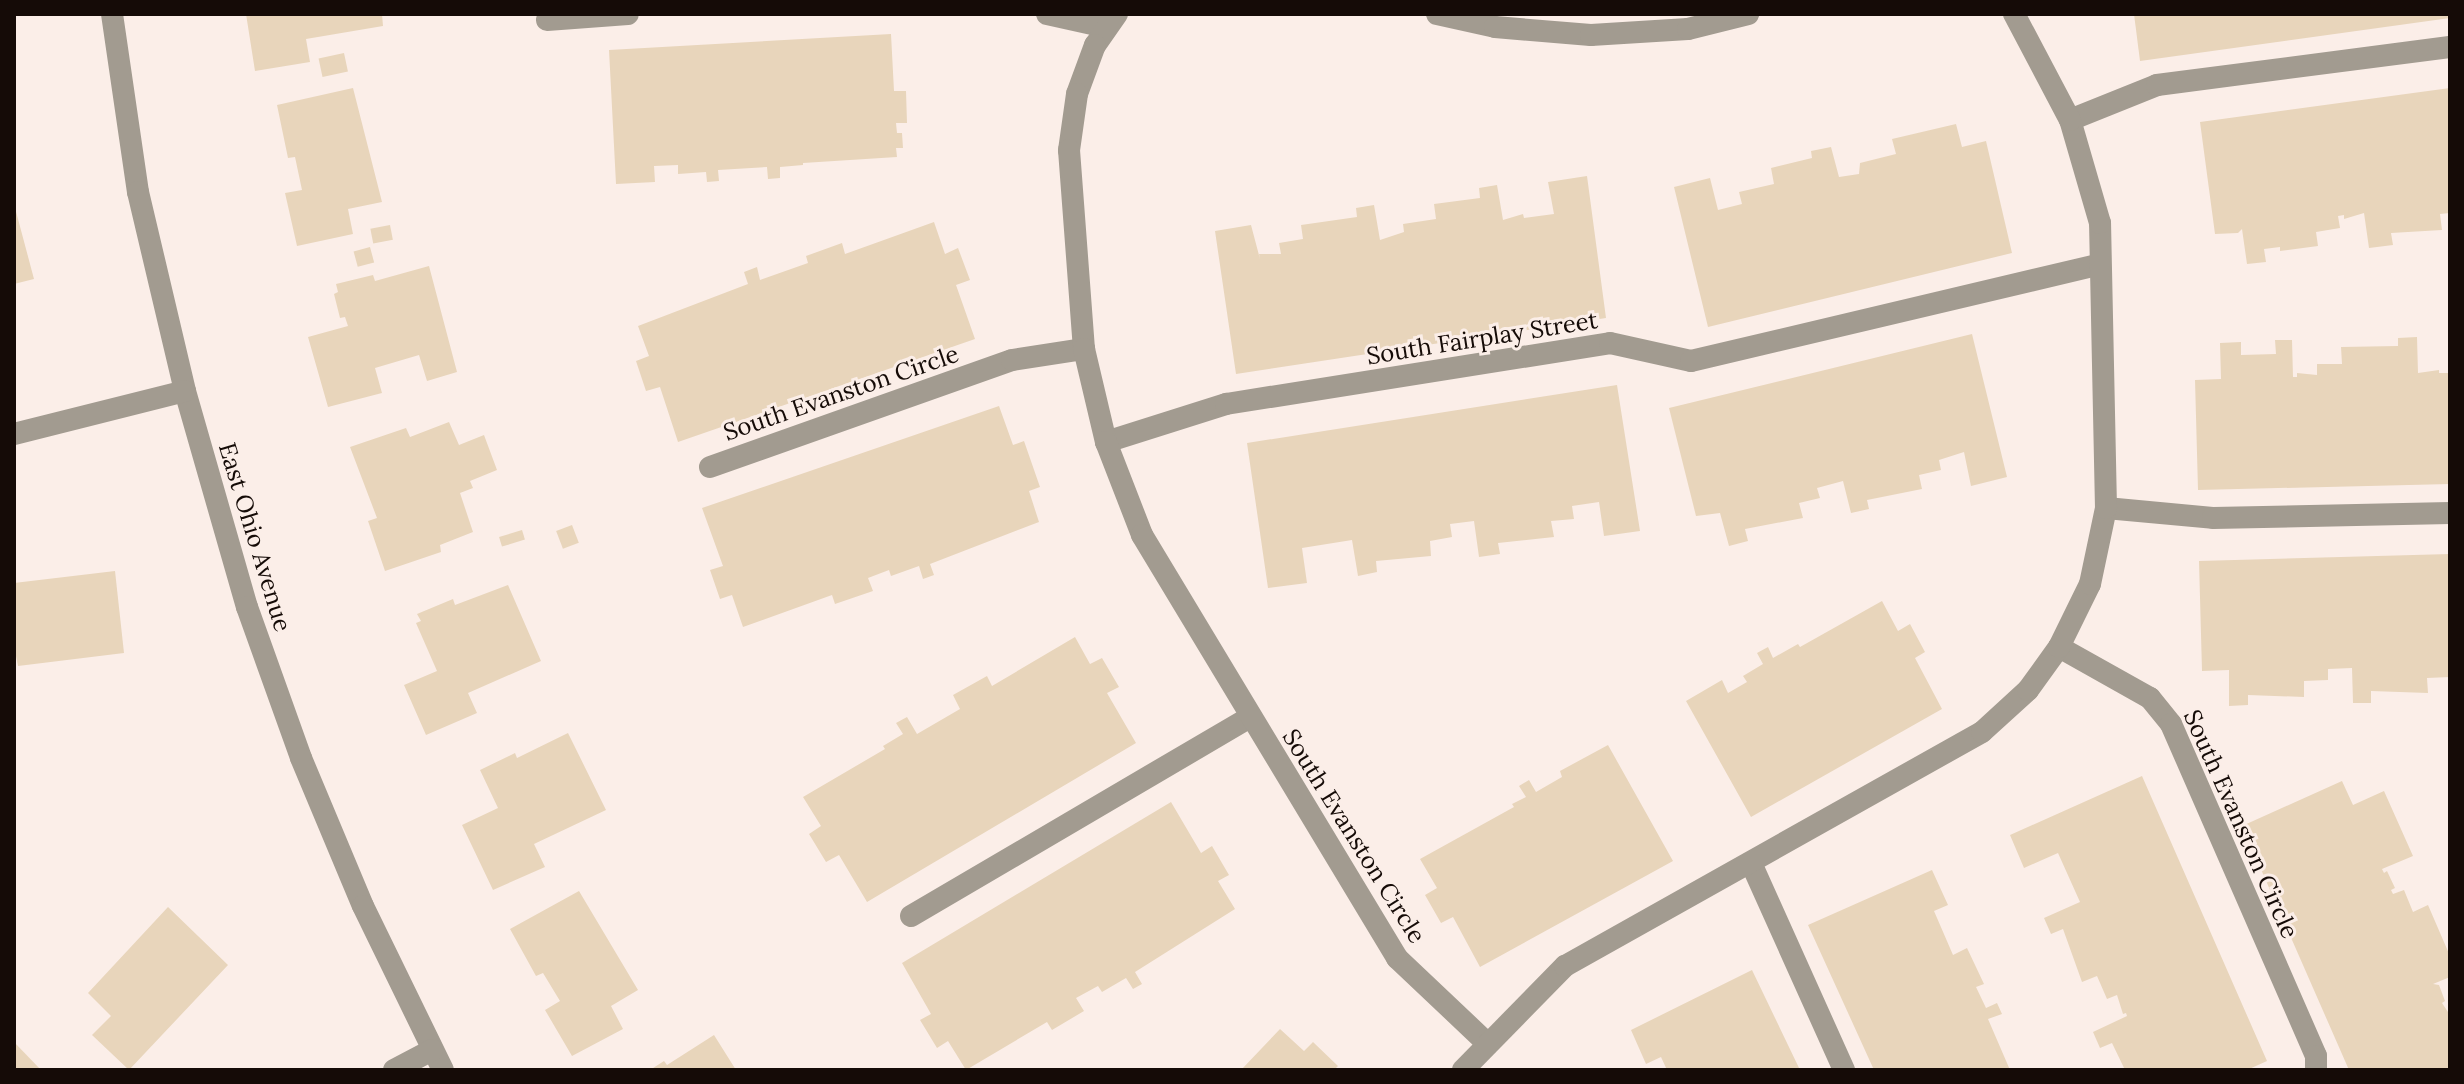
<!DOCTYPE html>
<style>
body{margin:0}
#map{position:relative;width:2464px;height:1084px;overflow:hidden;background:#fbeee8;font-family:Lora,serif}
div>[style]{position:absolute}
.building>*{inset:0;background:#e8d5bb;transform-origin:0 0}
.service>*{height:22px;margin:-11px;padding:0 11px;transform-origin:11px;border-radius:11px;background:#a29b90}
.minor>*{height:22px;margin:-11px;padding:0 11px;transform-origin:11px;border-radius:11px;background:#a29b90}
span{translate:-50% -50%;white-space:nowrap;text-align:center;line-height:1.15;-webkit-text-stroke:6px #fbeee8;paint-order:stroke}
.street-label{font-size:24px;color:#150b07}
.frame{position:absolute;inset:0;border:16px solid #150b07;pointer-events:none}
</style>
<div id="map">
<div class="building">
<div style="clip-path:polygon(246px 14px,382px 14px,383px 26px,306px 39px,310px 62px,255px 71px)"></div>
<div style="clip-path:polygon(2134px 14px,2450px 14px,2450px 18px,2140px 61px)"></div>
<div style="clip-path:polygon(891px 34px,894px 91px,906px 91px,907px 123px,896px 123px,897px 133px,902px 133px,903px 148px,896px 148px,897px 157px,803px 163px,803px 165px,780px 167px,780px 178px,768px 179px,767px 167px,718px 170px,719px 181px,707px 182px,706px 172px,678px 174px,678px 165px,654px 166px,655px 182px,616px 184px,609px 50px)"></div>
<div style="left:344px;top:53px;width:19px;height:26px;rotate:78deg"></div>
<div style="clip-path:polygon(353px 88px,382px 202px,348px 209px,353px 234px,297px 246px,285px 193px,302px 190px,295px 157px,288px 158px,277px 105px)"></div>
<div style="clip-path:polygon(2450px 88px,2450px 213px,2440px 214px,2442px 230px,2391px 233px,2393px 245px,2369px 248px,2364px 213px,2344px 219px,2344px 215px,2338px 216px,2340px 228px,2316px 232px,2318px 246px,2280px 251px,2280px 247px,2264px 249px,2266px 262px,2247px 264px,2242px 229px,2238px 233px,2215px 234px,2200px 122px)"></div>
<div style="clip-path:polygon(1956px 124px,1962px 147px,1986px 141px,2012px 253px,1708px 327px,1674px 187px,1710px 178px,1718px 210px,1742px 204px,1739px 192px,1774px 184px,1771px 168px,1812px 158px,1811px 151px,1831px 147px,1839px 177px,1859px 174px,1860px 163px,1896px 154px,1892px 139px)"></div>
<div style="clip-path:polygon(1587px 176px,1606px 318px,1236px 374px,1215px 231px,1251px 225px,1260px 259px,1259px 254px,1281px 254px,1279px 243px,1303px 239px,1301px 225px,1357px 217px,1356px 208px,1374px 205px,1380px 240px,1404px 232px,1403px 224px,1436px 219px,1434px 204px,1480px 198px,1479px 188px,1497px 185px,1503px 220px,1523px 214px,1524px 218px,1554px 214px,1548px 182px)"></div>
<div style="clip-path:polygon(14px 204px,34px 279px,14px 284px)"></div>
<div style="clip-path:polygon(934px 222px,945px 254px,958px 248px,970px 280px,956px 285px,975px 339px,678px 442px,660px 387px,646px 391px,636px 361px,649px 356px,638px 326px,748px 284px,744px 272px,757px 267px,760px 280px,808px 263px,806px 256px,842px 243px,845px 254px)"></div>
<div style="left:390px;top:225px;width:15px;height:20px;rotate:79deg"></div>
<div style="left:370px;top:247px;width:16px;height:17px;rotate:75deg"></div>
<div style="clip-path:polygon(429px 266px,457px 372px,427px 381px,419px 355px,375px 368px,382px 393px,328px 407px,308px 337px,348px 326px,345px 317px,340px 318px,334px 294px,338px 292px,336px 284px,373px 275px,375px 281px)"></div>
<div style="clip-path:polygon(1972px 334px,2007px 477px,1971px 486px,1964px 452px,1939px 460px,1941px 470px,1919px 475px,1922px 489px,1867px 500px,1869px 509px,1851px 513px,1843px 481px,1817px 488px,1820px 498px,1799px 503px,1803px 518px,1745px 529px,1748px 541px,1729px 546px,1720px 513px,1696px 516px,1669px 408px)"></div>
<div style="clip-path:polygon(2417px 337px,2418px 373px,2439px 370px,2439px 373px,2450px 373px,2450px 484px,2198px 490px,2195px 380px,2221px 379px,2220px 343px,2241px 342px,2241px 355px,2276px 354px,2275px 340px,2292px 340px,2293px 377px,2297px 377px,2297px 373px,2317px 375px,2317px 364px,2342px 364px,2341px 347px,2398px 346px,2398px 338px)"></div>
<div style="clip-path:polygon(1617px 385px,1640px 531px,1604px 536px,1599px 502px,1572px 506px,1574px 519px,1551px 521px,1554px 537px,1498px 543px,1500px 554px,1479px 557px,1474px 521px,1450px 524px,1452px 537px,1430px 541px,1431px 556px,1376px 561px,1377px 572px,1358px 576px,1352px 540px,1302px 548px,1307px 583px,1268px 588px,1247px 443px)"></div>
<div style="clip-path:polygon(999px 406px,1013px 445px,1024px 441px,1040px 487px,1029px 491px,1039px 522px,930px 564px,934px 575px,923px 579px,919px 566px,891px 576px,889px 570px,868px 578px,873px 591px,835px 604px,832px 595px,743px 627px,732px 595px,720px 599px,710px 570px,723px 566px,702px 508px)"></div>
<div style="clip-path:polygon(449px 422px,459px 445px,484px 435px,497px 470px,470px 481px,473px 488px,460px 493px,473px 532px,440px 545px,441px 552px,385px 571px,368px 521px,377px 518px,350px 447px,406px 428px,410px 437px)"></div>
<div style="left:572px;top:525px;width:19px;height:17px;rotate:69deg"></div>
<div style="left:522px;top:530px;width:10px;height:24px;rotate:73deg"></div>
<div style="clip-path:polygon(2450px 554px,2450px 677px,2427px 678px,2428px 693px,2371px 691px,2371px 703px,2353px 703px,2352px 668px,2328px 669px,2328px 680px,2304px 681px,2304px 697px,2248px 695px,2248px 705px,2229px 706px,2229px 670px,2202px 671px,2199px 561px)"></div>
<div style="clip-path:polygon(115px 571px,124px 653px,18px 666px,14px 646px,14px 583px)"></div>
<div style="clip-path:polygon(508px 585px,541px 661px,468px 693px,477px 713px,426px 735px,404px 685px,437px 671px,416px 623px,421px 621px,417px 614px,453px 599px,455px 605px)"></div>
<div style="clip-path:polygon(1882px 601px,1898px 631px,1910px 624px,1925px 652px,1915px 658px,1942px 709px,1751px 817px,1686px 701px,1722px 680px,1728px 693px,1747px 682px,1743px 676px,1763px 664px,1757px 653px,1768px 647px,1773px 658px,1798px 644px,1800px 647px)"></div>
<div style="clip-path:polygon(1075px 637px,1090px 664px,1102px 658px,1119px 687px,1107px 693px,1136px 743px,867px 902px,839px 855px,826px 862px,809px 834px,821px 826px,803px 797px,885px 749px,883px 746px,903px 734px,896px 723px,907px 717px,917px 734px,960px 709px,953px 695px,987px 676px,992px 686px)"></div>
<div style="clip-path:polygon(568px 733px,606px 810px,534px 844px,545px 867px,493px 890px,462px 825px,498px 808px,480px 770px,515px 753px,517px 758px)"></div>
<div style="clip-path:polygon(1608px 745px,1673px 861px,1480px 967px,1453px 917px,1441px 923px,1425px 895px,1437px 888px,1420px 859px,1514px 807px,1512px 804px,1526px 797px,1519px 786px,1529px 780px,1536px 792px,1562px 777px,1560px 771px)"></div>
<div style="clip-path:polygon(2142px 776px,2267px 1061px,2247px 1070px,2125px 1070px,2112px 1043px,2100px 1048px,2093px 1032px,2127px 1016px,2126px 1013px,2123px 1014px,2117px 995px,2107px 999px,2097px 976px,2082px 982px,2063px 929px,2051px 934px,2044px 918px,2080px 902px,2058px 853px,2024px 868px,2010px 835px)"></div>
<div style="clip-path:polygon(2342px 781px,2353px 805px,2384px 791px,2413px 856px,2382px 869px,2384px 873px,2387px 871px,2395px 888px,2391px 890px,2393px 894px,2404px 890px,2413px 912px,2428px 905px,2450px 956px,2450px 977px,2433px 984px,2439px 985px,2445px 1001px,2442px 1003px,2450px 1015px,2450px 1070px,2349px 1070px,2242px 826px)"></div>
<div style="clip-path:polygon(1171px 802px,1201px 853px,1212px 846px,1229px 875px,1218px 881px,1235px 909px,1135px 972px,1142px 984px,1133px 989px,1126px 978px,1102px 992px,1098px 986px,1076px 998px,1084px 1011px,1052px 1030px,1047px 1022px,966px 1070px,948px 1041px,937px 1048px,920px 1020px,931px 1014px,902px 963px)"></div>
<div style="clip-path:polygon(1932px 870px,1948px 905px,1934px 911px,1953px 955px,1967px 948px,1984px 984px,1976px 987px,1986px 1008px,1997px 1003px,2002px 1014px,1988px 1019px,2010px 1070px,1874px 1070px,1808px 925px)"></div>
<div style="clip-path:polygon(579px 891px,638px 990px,611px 1006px,623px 1029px,572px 1056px,545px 1010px,560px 1001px,543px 973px,536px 976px,510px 929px)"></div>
<div style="clip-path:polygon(168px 907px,228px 965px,129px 1070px,92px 1035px,111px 1016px,88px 993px)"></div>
<div style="clip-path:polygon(1752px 970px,1800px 1070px,1667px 1070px,1661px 1057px,1646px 1064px,1631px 1030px)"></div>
<div style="clip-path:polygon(1280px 1029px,1304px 1051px,1313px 1042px,1338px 1066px,1334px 1070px,1241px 1070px)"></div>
<div style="clip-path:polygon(714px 1035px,736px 1070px,650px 1070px,664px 1061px,667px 1065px)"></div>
<div style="clip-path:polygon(14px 1042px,41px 1070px,14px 1070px)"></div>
</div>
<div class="service">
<div style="left:1047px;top:14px;width:60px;rotate:12.4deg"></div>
<div style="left:547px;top:20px;width:81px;rotate:-4.2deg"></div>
<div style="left:2070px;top:120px;width:94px;rotate:-21.9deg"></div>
<div style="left:2157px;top:85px;width:295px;rotate:-7.4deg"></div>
<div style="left:1106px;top:442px;width:126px;rotate:-17.6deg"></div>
<div style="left:1226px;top:404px;width:389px;rotate:-9deg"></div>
<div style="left:1610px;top:343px;width:83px;rotate:12.5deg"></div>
<div style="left:1691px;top:361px;width:420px;rotate:-13.3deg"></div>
<div style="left:710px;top:467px;width:320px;rotate:-19.5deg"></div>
<div style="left:1012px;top:360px;width:73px;rotate:-8.7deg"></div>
<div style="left:2106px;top:508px;width:107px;rotate:5.3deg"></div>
<div style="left:2213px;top:518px;width:237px;rotate:-1.2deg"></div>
<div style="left:2059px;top:647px;width:104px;rotate:29.3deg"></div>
<div style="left:2150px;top:698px;width:33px;rotate:51deg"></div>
<div style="left:2171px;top:724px;width:362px;rotate:66.4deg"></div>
<div style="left:2316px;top:1056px;width:14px;rotate:90deg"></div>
<div style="left:1751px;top:863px;width:227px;rotate:65.8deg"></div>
<div style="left:911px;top:916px;width:393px;rotate:-30.4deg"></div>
</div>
<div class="minor">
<div style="left:112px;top:14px;width:180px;rotate:81.7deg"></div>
<div style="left:138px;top:192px;width:204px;rotate:76.7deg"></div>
<div style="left:185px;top:391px;width:225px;rotate:74deg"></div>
<div style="left:247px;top:607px;width:160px;rotate:70.3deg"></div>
<div style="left:301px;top:758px;width:160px;rotate:67.3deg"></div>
<div style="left:363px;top:906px;width:182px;rotate:64deg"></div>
<div style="left:1117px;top:14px;width:38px;rotate:125deg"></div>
<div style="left:1095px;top:45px;width:52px;rotate:110.2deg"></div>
<div style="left:1077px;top:94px;width:57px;rotate:98.1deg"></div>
<div style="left:1069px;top:150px;width:200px;rotate:85.7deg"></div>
<div style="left:1084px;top:349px;width:96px;rotate:76.7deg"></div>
<div style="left:1106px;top:442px;width:100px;rotate:68.8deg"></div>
<div style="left:1142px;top:535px;width:494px;rotate:58.9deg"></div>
<div style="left:1397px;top:958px;width:125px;rotate:43.4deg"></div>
<div style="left:1437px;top:14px;width:59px;rotate:12.6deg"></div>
<div style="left:1495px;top:27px;width:96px;rotate:4.8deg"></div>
<div style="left:1591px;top:35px;width:97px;rotate:-3.5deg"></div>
<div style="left:1688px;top:29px;width:62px;rotate:-14deg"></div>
<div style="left:14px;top:434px;width:176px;rotate:-14.1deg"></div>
<div style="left:394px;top:1070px;width:43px;rotate:-27.8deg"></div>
<div style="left:1463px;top:1070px;width:146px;rotate:-45.6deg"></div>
<div style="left:1565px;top:966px;width:478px;rotate:-29.3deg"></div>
<div style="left:1982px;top:732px;width:62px;rotate:-42.4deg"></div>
<div style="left:2028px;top:690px;width:53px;rotate:-54.2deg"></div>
<div style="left:2059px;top:647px;width:70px;rotate:-63.8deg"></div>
<div style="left:2090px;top:584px;width:78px;rotate:-78.1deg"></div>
<div style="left:2106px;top:508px;width:285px;rotate:-91.2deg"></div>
<div style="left:2100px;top:223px;width:107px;rotate:-106.2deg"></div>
<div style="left:2070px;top:120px;width:120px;rotate:-117.8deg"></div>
</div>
<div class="street-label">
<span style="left:1482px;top:338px;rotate:-9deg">South Fairplay Street</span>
<span style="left:841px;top:393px;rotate:-19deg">South Evanston Circle</span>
<span style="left:255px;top:537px;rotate:73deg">East Ohio Avenue</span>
<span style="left:2241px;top:824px;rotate:66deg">South Evanston Circle</span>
<span style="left:1354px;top:836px;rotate:58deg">South Evanston Circle</span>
</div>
<div class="frame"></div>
</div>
